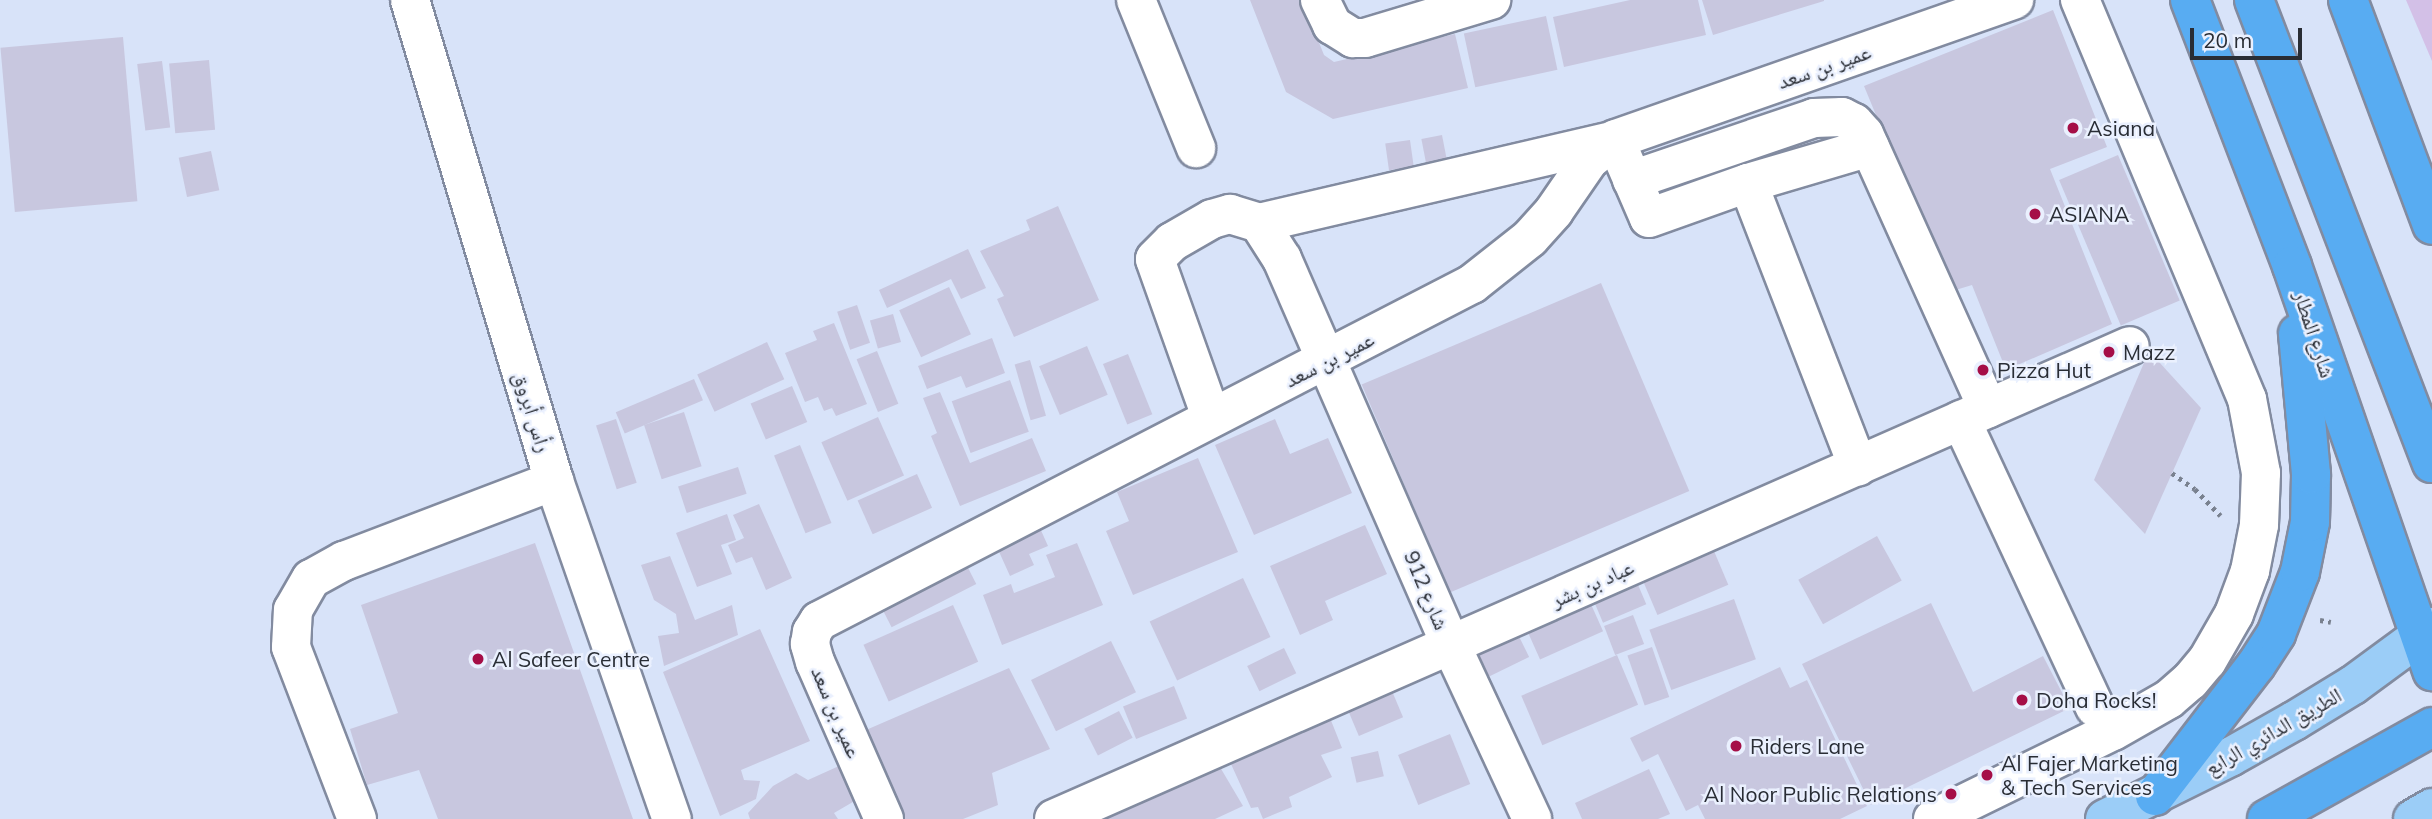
<!DOCTYPE html>
<meta charset="utf-8">
<style>
body{margin:0}
#map{position:relative;width:2432px;height:819px;overflow:hidden;background:#d8e3f9;font-family:Mulish,"Noto Naskh Arabic",sans-serif}
div>[style]{position:absolute}
.green>*{inset:0;background:#d3c0e7}
.building>*{inset:0;background:#c8c7df;transform-origin:0 0}
.path>*{height:4.5px;margin-top:-2.25px;transform-origin:0;background:repeating-linear-gradient(90deg,#79818f 0 3.5px,transparent 0 8.5px)}
.roads{filter:drop-shadow(2px 0 #828ba0) drop-shadow(-2px 0 #828ba0) drop-shadow(0 2px #828ba0) drop-shadow(0 -2px #828ba0)}
.minor>*{height:38px;margin:-19px;padding:0 19px;transform-origin:19px;border-radius:19px;background:#fff}
.major>*{height:38px;margin:-19px;padding:0 19px;transform-origin:19px;border-radius:19px;background:#9bcdf7}
.highway>*{height:38px;margin:-19px;padding:0 19px;transform-origin:19px;border-radius:19px;background:#58acf2}
.dots>*{width:19px;height:19px;translate:-50% -50%;box-sizing:border-box;border:4px solid #eaf0fe;border-radius:50%}
span{translate:-50% -50%;white-space:nowrap;text-align:center;line-height:1.15;-webkit-text-stroke:5px #eaf0fe;paint-order:stroke}
.street-label{font-size:21px;color:#292d35}
.poi-label{font-size:21px;color:#292d35}
.left{translate:0 -50%;text-align:left}
.right{translate:-100% -50%;text-align:right}
.scale{position:absolute;left:2190px;top:28px;width:112px;height:32px;box-sizing:border-box;border:4px solid #292d35;border-top:0;padding-left:9px;font-size:21px;line-height:24px;white-space:nowrap;color:#292d35;-webkit-text-stroke:5px #eaf0fe;paint-order:stroke}
</style>
<div id="map">
<div class="green">
<div style="clip-path:polygon(2406px 0,2432px 0,2432px 61px)"></div>
</div>
<div class="building">
<div style="clip-path:polygon(1250px 0,1302px 0,1324px 55px,1334px 62px,1455px 34px,1468px 88px,1333px 119px,1286px 92px)"></div>
<div style="clip-path:polygon(1630px 0,1698px 0,1706px 35px,1564px 67px,1553px 17px)"></div>
<div style="clip-path:polygon(1702px 0,1824px 0,1824px 1px,1713px 35px)"></div>
<div style="clip-path:polygon(2053px 10px,2107px 147px,2050px 169px,2112px 324px,2006px 370px,1972px 285px,1949px 292px,1864px 86px)"></div>
<div style="left:1546px;top:16px;width:55px;height:84px;rotate:78deg"></div>
<div style="left:123px;top:37px;width:165px;height:123px;rotate:85deg"></div>
<div style="left:209px;top:60px;width:70px;height:40px;rotate:85deg"></div>
<div style="left:162px;top:61px;width:67px;height:25px;rotate:83deg"></div>
<div style="left:1442px;top:135px;width:26px;height:21px;rotate:79deg"></div>
<div style="left:1410px;top:140px;width:27px;height:25px;rotate:82deg"></div>
<div style="left:211px;top:151px;width:40px;height:33px;rotate:78deg"></div>
<div style="left:2118px;top:155px;width:158px;height:64px;rotate:67deg"></div>
<div style="clip-path:polygon(1058px 206px,1099px 300px,1014px 337px,997px 299px,1004px 296px,980px 251px,1030px 230px,1026px 220px)"></div>
<div style="clip-path:polygon(968px 249px,986px 288px,961px 299px,951px 279px,887px 308px,879px 290px)"></div>
<div style="left:1601px;top:283px;width:226px;height:260px;rotate:67deg"></div>
<div style="left:949px;top:287px;width:52px;height:55px;rotate:65deg"></div>
<div style="left:857px;top:305px;width:40px;height:21px;rotate:71deg"></div>
<div style="left:893px;top:314px;width:29px;height:24px;rotate:74deg"></div>
<div style="clip-path:polygon(834px 323px,867px 404px,836px 416px,832px 408px,824px 411px,818px 397px,805px 402px,785px 353px,817px 340px,813px 331px)"></div>
<div style="clip-path:polygon(992px 338px,1005px 373px,966px 388px,961px 376px,927px 389px,918px 366px)"></div>
<div style="left:767px;top:342px;width:41px;height:77px;rotate:65deg"></div>
<div style="left:1087px;top:346px;width:53px;height:52px;rotate:67deg"></div>
<div style="left:877px;top:351px;width:57px;height:22px;rotate:68deg"></div>
<div style="clip-path:polygon(2149px 351px,2201px 408px,2145px 534px,2094px 480px)"></div>
<div style="left:1128px;top:354px;width:65px;height:27px;rotate:68deg"></div>
<div style="left:1030px;top:360px;width:58px;height:16px;rotate:74deg"></div>
<div style="left:694px;top:379px;width:23px;height:85px;rotate:67deg"></div>
<div style="left:1010px;top:380px;width:55px;height:62px;rotate:70deg"></div>
<div style="left:792px;top:386px;width:39px;height:45px;rotate:67deg"></div>
<div style="clip-path:polygon(940px 392px,970px 463px,1032px 438px,1046px 471px,960px 506px,931px 436px,937px 433px,923px 398px)"></div>
<div style="left:684px;top:412px;width:57px;height:42px;rotate:72deg"></div>
<div style="left:878px;top:417px;width:64px;height:62px;rotate:66deg"></div>
<div style="left:616px;top:419px;width:67px;height:21px;rotate:72deg"></div>
<div style="clip-path:polygon(1275px 419px,1290px 454px,1328px 438px,1352px 493px,1254px 535px,1215px 445px)"></div>
<div style="left:800px;top:445px;width:84px;height:28px;rotate:68deg"></div>
<div style="clip-path:polygon(1198px 458px,1238px 552px,1133px 595px,1106px 531px,1129px 521px,1117px 492px)"></div>
<div style="left:738px;top:467px;width:28px;height:63px;rotate:72deg"></div>
<div style="left:917px;top:474px;width:37px;height:65px;rotate:66deg"></div>
<div style="clip-path:polygon(759px 504px,792px 578px,766px 590px,752px 557px,736px 563px,728px 545px,744px 538px,733px 515px)"></div>
<div style="clip-path:polygon(727px 514px,736px 540px,721px 545px,732px 574px,697px 587px,676px 533px)"></div>
<div style="clip-path:polygon(1365px 525px,1387px 574px,1325px 601px,1333px 620px,1300px 635px,1270px 566px)"></div>
<div style="clip-path:polygon(1039px 526px,1048px 546px,1029px 554px,1034px 565px,1010px 576px,996px 545px)"></div>
<div style="left:1877px;top:536px;width:51px;height:90px;rotate:61deg"></div>
<div style="left:1708px;top:537px;width:52px;height:77px;rotate:67deg"></div>
<div style="clip-path:polygon(535px 543px,633px 819px,438px 819px,419px 770px,367px 785px,350px 729px,398px 713px,361px 605px)"></div>
<div style="clip-path:polygon(1077px 543px,1103px 605px,1002px 645px,983px 595px,1011px 584px,1014px 593px,1055px 577px,1046px 555px)"></div>
<div style="clip-path:polygon(670px 556px,695px 620px,732px 605px,738px 635px,664px 666px,658px 636px,679px 633px,676px 614px,654px 600px,641px 565px)"></div>
<div style="left:964px;top:560px;width:27px;height:95px;rotate:63deg"></div>
<div style="left:1633px;top:573px;width:34px;height:47px;rotate:67deg"></div>
<div style="left:1243px;top:578px;width:65px;height:103px;rotate:65deg"></div>
<div style="left:1586px;top:593px;width:42px;height:69px;rotate:66deg"></div>
<div style="left:1734px;top:599px;width:64px;height:90px;rotate:70deg"></div>
<div style="clip-path:polygon(1931px 603px,1973px 692px,2043px 656px,2070px 708px,1871px 805px,1802px 664px)"></div>
<div style="left:953px;top:605px;width:62px;height:98px;rotate:66deg"></div>
<div style="left:1633px;top:615px;width:31px;height:31px;rotate:69deg"></div>
<div style="left:1512px;top:622px;width:39px;height:49px;rotate:64deg"></div>
<div style="clip-path:polygon(760px 629px,810px 741px,741px 770px,744px 780px,760px 781px,756px 799px,720px 816px,663px 672px)"></div>
<div style="left:1111px;top:641px;width:57px;height:89px;rotate:64deg"></div>
<div style="left:1652px;top:647px;width:53px;height:26px;rotate:71deg"></div>
<div style="left:1284px;top:648px;width:28px;height:41px;rotate:64deg"></div>
<div style="left:1617px;top:655px;width:54px;height:104px;rotate:67deg"></div>
<div style="clip-path:polygon(1780px 667px,1790px 688px,1807px 680px,1867px 806px,1840px 819px,1705px 819px,1698px 805px,1686px 811px,1658px 754px,1642px 762px,1630px 738px)"></div>
<div style="clip-path:polygon(1009px 668px,1050px 749px,992px 773px,998px 805px,963px 819px,904px 819px,866px 730px)"></div>
<div style="left:1389px;top:684px;width:36px;height:48px;rotate:67deg"></div>
<div style="left:1174px;top:686px;width:35px;height:55px;rotate:68deg"></div>
<div style="clip-path:polygon(1326px 708px,1342px 748px,1321px 755px,1332px 777px,1289px 797px,1292px 807px,1263px 819px,1258px 807px,1251px 808px,1226px 753px)"></div>
<div style="left:1119px;top:711px;width:30px;height:39px;rotate:63deg"></div>
<div style="left:1450px;top:734px;width:54px;height:56px;rotate:68deg"></div>
<div style="left:1378px;top:751px;width:26px;height:28px;rotate:77deg"></div>
<div style="clip-path:polygon(1217px 762px,1243px 806px,1215px 819px,1101px 819px)"></div>
<div style="clip-path:polygon(839px 766px,858px 799px,834px 813px,838px 819px,750px 819px,748px 813px,773px 786px,796px 773px,808px 780px)"></div>
<div style="clip-path:polygon(1649px 769px,1670px 814px,1658px 819px,1582px 819px,1575px 803px)"></div>
</div>
<div class="path">
<div style="left:2172px;top:473px;width:28px;rotate:35deg"></div>
<div style="left:2195px;top:489px;width:37px;rotate:46deg"></div>
<div style="left:2320px;top:620px;width:11px;rotate:10deg"></div>
</div>
<div class="roads">
<div class="minor">
<div style="left:410px;top:0;width:502px;rotate:73.33deg"></div>
<div style="left:554px;top:481px;width:358px;rotate:70.8deg"></div>
<div style="left:1136px;top:0;width:160px;rotate:67.9deg"></div>
<div style="left:1320px;top:0;width:28px;rotate:64deg"></div>
<div style="left:1332px;top:25px;width:25px;rotate:32deg"></div>
<div style="left:1353px;top:38px;width:12px"></div>
<div style="left:1365px;top:38px;width:132px;rotate:-16.8deg"></div>
<div style="left:1623px;top:158px;width:65px;rotate:66.6deg"></div>
<div style="left:1649px;top:218px;width:105px;rotate:-19.5deg"></div>
<div style="left:1748px;top:183px;width:127px;rotate:-16.4deg"></div>
<div style="left:1632px;top:180px;width:192px;rotate:-18.8deg"></div>
<div style="left:1814px;top:118px;width:28px;rotate:-2deg"></div>
<div style="left:1842px;top:117px;width:13px;rotate:27deg"></div>
<div style="left:1854px;top:123px;width:15px;rotate:48deg"></div>
<div style="left:1864px;top:134px;width:301px;rotate:65.7deg"></div>
<div style="left:1748px;top:183px;width:304px;rotate:68.8deg"></div>
<div style="left:1259px;top:223px;width:361px;rotate:-13.1deg"></div>
<div style="left:1209px;top:411px;width:161px;rotate:-109.6deg"></div>
<div style="left:1155px;top:259px;width:24px;rotate:-45deg"></div>
<div style="left:1172px;top:242px;width:46px;rotate:-29.9deg"></div>
<div style="left:1212px;top:219px;width:19px;rotate:-16deg"></div>
<div style="left:1230px;top:214px;width:30px;rotate:17deg"></div>
<div style="left:1259px;top:223px;width:43px;rotate:57.4deg"></div>
<div style="left:1282px;top:259px;width:421px;rotate:66.4deg"></div>
<div style="left:1451px;top:645px;width:192px;rotate:65deg"></div>
<div style="left:1961px;top:420px;width:317px;rotate:65deg"></div>
<div style="left:357px;top:819px;width:184px;rotate:-111deg"></div>
<div style="left:291px;top:647px;width:37px;rotate:-87deg"></div>
<div style="left:293px;top:610px;width:36px;rotate:-60deg"></div>
<div style="left:311px;top:579px;width:38px;rotate:-29deg"></div>
<div style="left:344px;top:561px;width:225px;rotate:-20.9deg"></div>
<div style="left:884px;top:819px;width:171px;rotate:-113.7deg"></div>
<div style="left:815px;top:662px;width:19px;rotate:-106deg"></div>
<div style="left:810px;top:644px;width:12px;rotate:-81deg"></div>
<div style="left:812px;top:632px;width:13px;rotate:-58deg"></div>
<div style="left:819px;top:621px;width:735px;rotate:-27.3deg"></div>
<div style="left:1472px;top:284px;width:74px;rotate:-38.4deg"></div>
<div style="left:1530px;top:238px;width:36px;rotate:-48deg"></div>
<div style="left:1554px;top:211px;width:62px;rotate:-55.5deg"></div>
<div style="left:1589px;top:160px;width:34px;rotate:-38deg"></div>
<div style="left:1616px;top:139px;width:422px;rotate:-19.3deg"></div>
<div style="left:1054px;top:819px;width:1175px;rotate:-23.73deg"></div>
<div style="left:1933px;top:819px;width:200px;rotate:-26.1deg"></div>
<div style="left:2113px;top:731px;width:64px;rotate:-29.7deg"></div>
<div style="left:2169px;top:699px;width:28px;rotate:-41deg"></div>
<div style="left:2190px;top:681px;width:26px;rotate:-50deg"></div>
<div style="left:2207px;top:661px;width:54px;rotate:-60.1deg"></div>
<div style="left:2234px;top:614px;width:46px;rotate:-69.6deg"></div>
<div style="left:2250px;top:571px;width:47px;rotate:-78.9deg"></div>
<div style="left:2259px;top:525px;width:52px;rotate:-87.8deg"></div>
<div style="left:2261px;top:473px;width:75px;rotate:-100.7deg"></div>
<div style="left:2247px;top:399px;width:433px;rotate:-112.7deg"></div>
</div>
<div class="major">
<div style="left:2105px;top:819px;width:140px;rotate:-26.4deg"></div>
<div style="left:2230px;top:757px;width:73px;rotate:-29.4deg"></div>
<div style="left:2294px;top:721px;width:69px;rotate:-31.4deg"></div>
<div style="left:2353px;top:685px;width:98px;rotate:-36.3deg"></div>
<div style="left:2413px;top:819px;width:22px;rotate:-30deg"></div>
</div>
<div class="highway">
<div style="left:2190px;top:0;width:285px;rotate:69deg"></div>
<div style="left:2292px;top:266px;width:429px;rotate:70.9deg"></div>
<div style="left:2254px;top:0;width:496px;rotate:69deg"></div>
<div style="left:2348px;top:0;width:240px;rotate:69.5deg"></div>
<div style="left:2155px;top:796px;width:165px;rotate:-52.4deg"></div>
<div style="left:2256px;top:665px;width:37px;rotate:-57deg"></div>
<div style="left:2276px;top:634px;width:66px;rotate:-68.8deg"></div>
<div style="left:2300px;top:572px;width:51px;rotate:-78.7deg"></div>
<div style="left:2310px;top:522px;width:48px;rotate:-88.8deg"></div>
<div style="left:2311px;top:474px;width:141px;rotate:-95.3deg"></div>
<div style="left:2267px;top:819px;width:189px;rotate:-29.1deg"></div>
</div>
</div>
<div class="dots">
<div style="left:2073px;top:128px;background:#a50e47"></div>
<div style="left:2035px;top:214px;background:#a50e47"></div>
<div style="left:2109px;top:352px;background:#a50e47"></div>
<div style="left:1983px;top:370px;background:#a50e47"></div>
<div style="left:478px;top:659px;background:#a50e47"></div>
<div style="left:2022px;top:700px;background:#a50e47"></div>
<div style="left:1736px;top:746px;background:#a50e47"></div>
<div style="left:1987px;top:775px;background:#a50e47"></div>
<div style="left:1951px;top:794px;background:#a50e47"></div>
</div>
<div class="street-label">
<span style="left:1824px;top:66px;rotate:-19deg">عمير بن سعد</span>
<span style="left:2315px;top:334px;rotate:72deg">شارع المطار</span>
<span style="left:1329px;top:359px;rotate:-27deg">عمير بن سعد</span>
<span style="left:533px;top:412px;rotate:73deg">رأس أبروق</span>
<span style="left:1592px;top:583px;rotate:-24deg">عباد بن بشر</span>
<span style="left:1427px;top:590px;rotate:67deg">شارع 912</span>
<span style="left:837px;top:712px;rotate:67deg">عمير بن سعد</span>
<span style="left:2273px;top:731px;rotate:-30deg">الطريق الدائري الرابع</span>
</div>
<div class="poi-label">
<span class="left" style="left:2087px;top:128px">Asiana</span>
<span class="left" style="left:2049px;top:214px">ASIANA</span>
<span class="left" style="left:2123px;top:352px">Mazz</span>
<span class="left" style="left:1997px;top:370px">Pizza Hut</span>
<span class="left" style="left:492px;top:659px">Al Safeer Centre</span>
<span class="left" style="left:2036px;top:700px">Doha Rocks!</span>
<span class="left" style="left:1750px;top:746px">Riders Lane</span>
<span class="left" style="left:2001px;top:775px">Al Fajer Marketing<br>&amp; Tech Services</span>
<span class="right" style="left:1937px;top:794px">Al Noor Public Relations</span>
</div>
<div class="scale">20 m</div>
</div>
